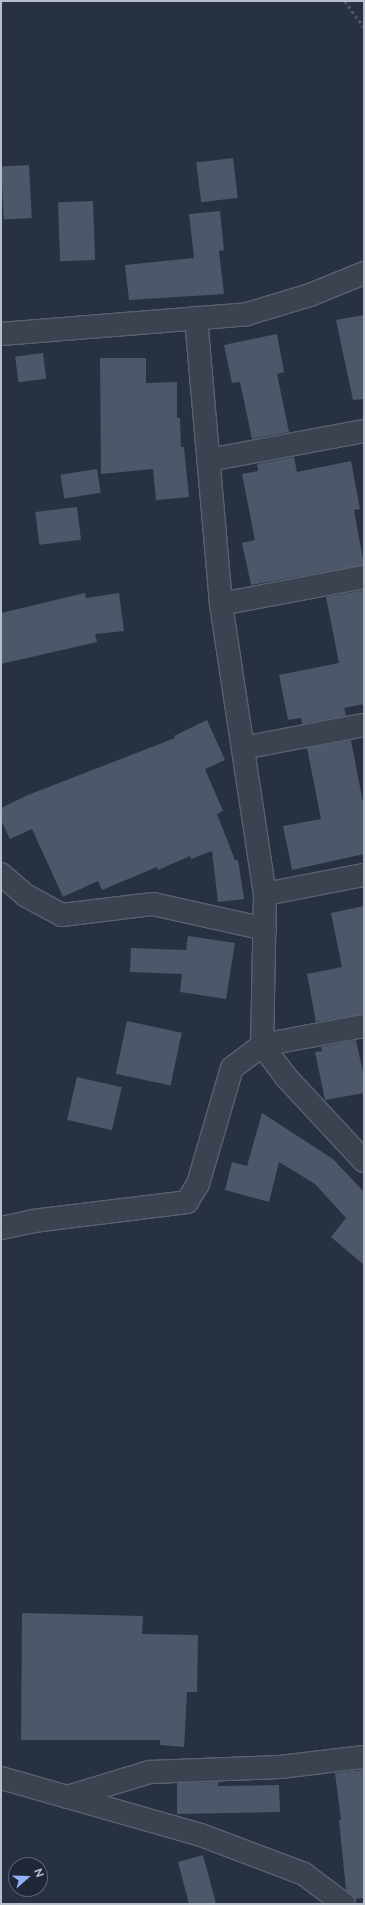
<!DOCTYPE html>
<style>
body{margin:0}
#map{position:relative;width:365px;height:1905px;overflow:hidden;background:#273141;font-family:Raleway,sans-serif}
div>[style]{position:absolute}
.building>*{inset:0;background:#4d576a;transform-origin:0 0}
.path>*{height:2.5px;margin-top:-1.25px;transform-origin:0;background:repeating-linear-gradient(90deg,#475b5f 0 3px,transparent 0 6px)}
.roads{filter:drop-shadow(1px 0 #59616e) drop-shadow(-1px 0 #59616e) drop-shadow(0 1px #59616e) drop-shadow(0 -1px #59616e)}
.minor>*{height:22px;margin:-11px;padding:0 11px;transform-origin:11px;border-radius:11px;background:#3b4351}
.tertiary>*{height:22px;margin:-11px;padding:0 11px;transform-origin:11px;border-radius:11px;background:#3b4351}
span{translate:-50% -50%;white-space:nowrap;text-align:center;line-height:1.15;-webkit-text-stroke:3.5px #202837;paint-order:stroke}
.frame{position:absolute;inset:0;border:2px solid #b8becb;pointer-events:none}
.north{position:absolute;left:8px;top:1857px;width:40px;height:40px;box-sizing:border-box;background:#202837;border:1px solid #5d6472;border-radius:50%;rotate:70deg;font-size:11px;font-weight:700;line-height:16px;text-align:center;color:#b8becb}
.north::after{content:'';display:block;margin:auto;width:14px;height:18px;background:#92b3f6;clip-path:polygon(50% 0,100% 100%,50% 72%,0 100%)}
</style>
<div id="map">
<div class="building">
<div style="left:233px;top:158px;width:40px;height:37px;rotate:83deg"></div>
<div style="left:29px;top:165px;width:53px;height:28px;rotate:87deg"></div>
<div style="left:93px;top:201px;width:59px;height:35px;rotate:88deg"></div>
<div style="clip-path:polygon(220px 211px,224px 250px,219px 251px,224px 294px,129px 300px,125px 265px,194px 258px,189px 214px)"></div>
<div style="clip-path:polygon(364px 315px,364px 399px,353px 400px,336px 320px)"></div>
<div style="clip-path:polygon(277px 334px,284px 372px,277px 374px,289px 432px,252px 439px,240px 382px,232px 383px,224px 345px)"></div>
<div style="left:43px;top:353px;width:26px;height:28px;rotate:83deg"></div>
<div style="clip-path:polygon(100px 358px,146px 358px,146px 383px,177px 382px,177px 418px,180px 418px,181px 447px,184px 447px,189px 497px,156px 500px,153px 469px,101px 474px)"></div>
<div style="clip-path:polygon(294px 457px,297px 472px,351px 461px,360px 509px,354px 510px,364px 565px,251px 585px,242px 543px,255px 540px,242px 474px,258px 471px,257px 464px)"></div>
<div style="left:97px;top:469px;width:24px;height:37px;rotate:81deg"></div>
<div style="left:77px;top:507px;width:33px;height:42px;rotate:83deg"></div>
<div style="clip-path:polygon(364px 590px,364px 704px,344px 708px,346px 716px,302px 724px,301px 718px,288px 720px,279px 675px,339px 663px,326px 597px)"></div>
<div style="clip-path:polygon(85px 593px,86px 598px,119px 593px,124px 631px,95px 634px,97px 642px,1px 664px,1px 613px)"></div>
<div style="clip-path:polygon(207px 720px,225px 760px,205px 769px,223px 811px,217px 814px,235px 860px,238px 860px,244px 899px,218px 902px,212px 851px,191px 859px,190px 856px,158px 870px,157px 867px,102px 890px,98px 881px,63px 897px,32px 829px,10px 839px,1px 820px,1px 808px,28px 795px,175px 738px,174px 736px)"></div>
<div style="clip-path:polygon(351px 740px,364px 808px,364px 854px,292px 870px,283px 826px,321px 819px,307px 748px)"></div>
<div style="clip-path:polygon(364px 906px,364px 1014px,352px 1016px,351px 1012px,352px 1016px,316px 1022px,307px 974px,342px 967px,331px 913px)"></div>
<div style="clip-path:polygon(188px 936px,235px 943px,226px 999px,180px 992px,182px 974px,130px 972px,131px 948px,186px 950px)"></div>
<div style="left:127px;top:1021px;width:56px;height:54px;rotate:12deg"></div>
<div style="clip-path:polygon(356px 1040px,364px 1078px,364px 1093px,325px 1100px,315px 1052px,322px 1051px,321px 1047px)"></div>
<div style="left:77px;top:1077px;width:46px;height:44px;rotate:13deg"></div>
<div style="clip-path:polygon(262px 1113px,333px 1159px,364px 1192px,364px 1265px,331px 1237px,346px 1218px,315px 1184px,279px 1162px,269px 1202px,225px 1190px,232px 1162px,247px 1166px)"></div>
<div style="clip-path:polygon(22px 1613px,143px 1616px,142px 1634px,198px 1635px,197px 1692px,187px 1692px,184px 1747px,160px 1745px,160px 1740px,21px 1740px)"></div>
<div style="clip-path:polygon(364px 1770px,364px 1898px,355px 1899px,346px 1890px,339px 1820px,341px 1819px,335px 1773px)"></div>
<div style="clip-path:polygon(218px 1782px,218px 1786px,279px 1785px,280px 1812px,177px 1814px,177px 1783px)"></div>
<div style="clip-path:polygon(203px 1855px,216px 1904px,189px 1904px,178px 1862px)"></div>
</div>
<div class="path">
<div style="left:345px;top:1px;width:32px;rotate:54deg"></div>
</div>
<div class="roads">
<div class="minor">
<div style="left:209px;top:460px;width:158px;rotate:-10.6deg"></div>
<div style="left:221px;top:604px;width:146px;rotate:-10.7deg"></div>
<div style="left:243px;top:748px;width:123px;rotate:-10.8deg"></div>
<div style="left:1px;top:874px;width:32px;rotate:41deg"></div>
<div style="left:25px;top:895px;width:42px;rotate:28.4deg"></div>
<div style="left:62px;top:915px;width:92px;rotate:-6.9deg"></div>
<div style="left:153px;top:904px;width:115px;rotate:12.6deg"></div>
<div style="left:1px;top:1228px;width:33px;rotate:-12deg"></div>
<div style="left:33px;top:1221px;width:155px;rotate:-7deg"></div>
<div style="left:187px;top:1202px;width:21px;rotate:-59deg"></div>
<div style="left:198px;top:1184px;width:121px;rotate:-73.7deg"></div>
<div style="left:232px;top:1068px;width:38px;rotate:-37deg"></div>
<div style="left:262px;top:1045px;width:104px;rotate:-10.6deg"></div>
<div style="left:1px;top:1778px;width:208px;rotate:15.9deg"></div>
<div style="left:201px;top:1835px;width:110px;rotate:20.7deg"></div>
<div style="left:304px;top:1874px;width:50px;rotate:36.9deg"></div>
<div style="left:67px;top:1797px;width:87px;rotate:-16.8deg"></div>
<div style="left:150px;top:1772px;width:130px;rotate:-2.2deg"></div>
<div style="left:280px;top:1767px;width:85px;rotate:-6.8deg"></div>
</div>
<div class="tertiary">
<div style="left:196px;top:318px;width:287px;rotate:85deg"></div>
<div style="left:221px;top:604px;width:293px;rotate:81.4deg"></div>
<div style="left:265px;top:894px;width:151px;rotate:91.1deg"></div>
<div style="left:262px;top:1045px;width:39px;rotate:53deg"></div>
<div style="left:285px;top:1076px;width:116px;rotate:47.1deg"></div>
<div style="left:1px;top:334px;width:247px;rotate:-4.6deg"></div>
<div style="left:247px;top:314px;width:66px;rotate:-16.8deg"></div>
<div style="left:310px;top:295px;width:58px;rotate:-22.2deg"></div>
<div style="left:265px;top:894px;width:101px;rotate:-10.9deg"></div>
</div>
</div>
<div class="frame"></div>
<div class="north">N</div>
</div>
